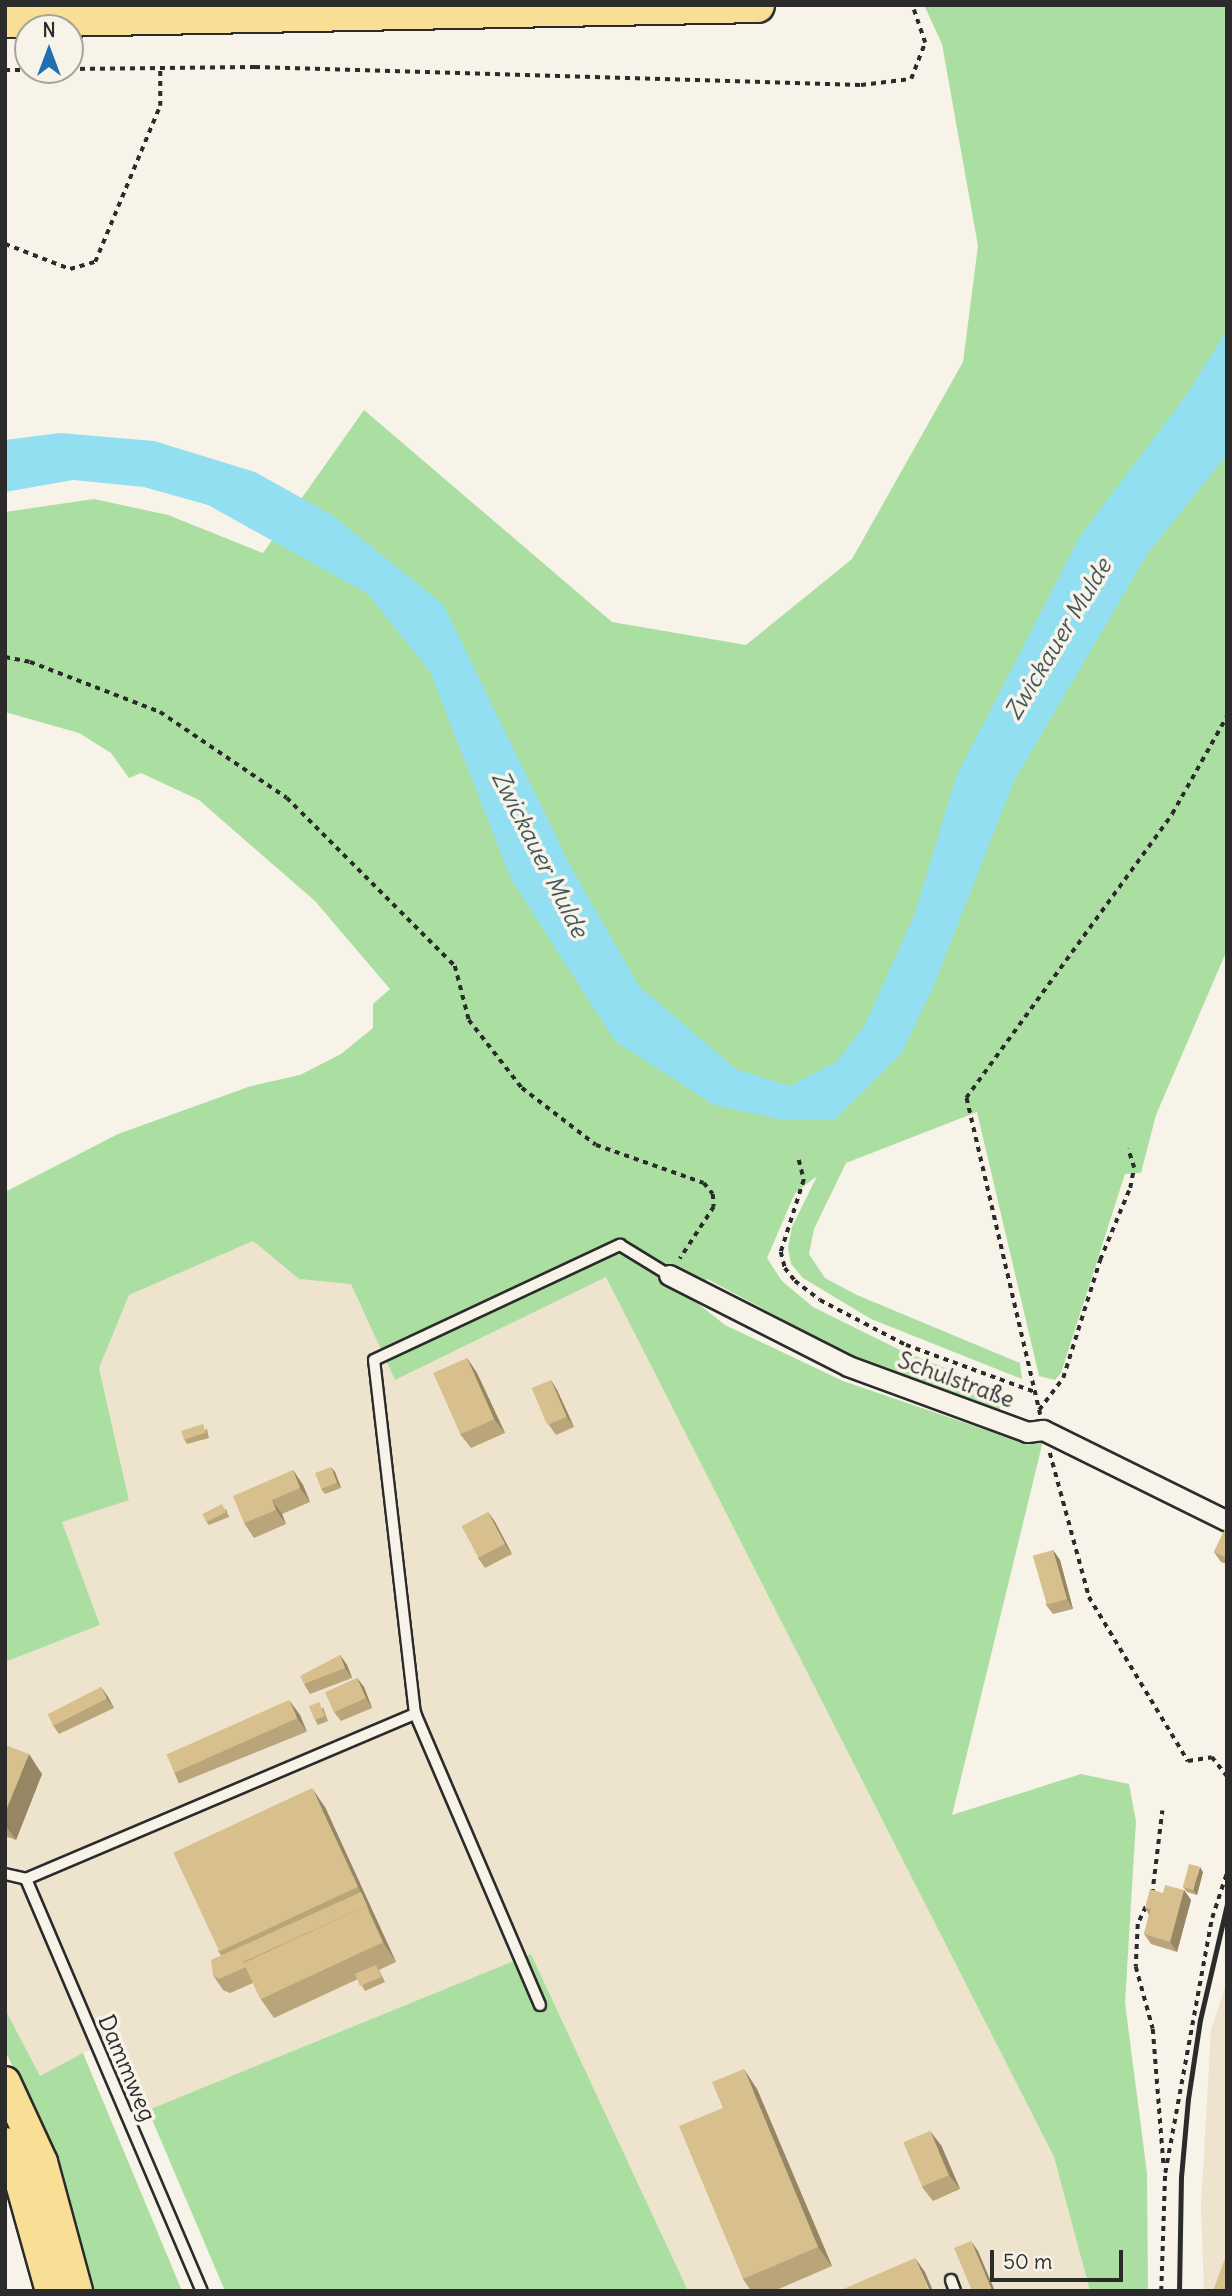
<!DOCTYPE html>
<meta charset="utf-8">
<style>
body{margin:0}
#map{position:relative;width:1232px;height:2296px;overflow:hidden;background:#f7f3e8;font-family:Delius,sans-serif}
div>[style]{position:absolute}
.built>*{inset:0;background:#eee3cd}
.green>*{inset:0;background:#abdfa1}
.water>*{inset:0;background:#91dff1}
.path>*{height:3.5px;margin-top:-1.75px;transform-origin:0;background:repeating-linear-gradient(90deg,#2b2b2b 0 5px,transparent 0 10px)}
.roads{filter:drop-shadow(2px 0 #2b2b2b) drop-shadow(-2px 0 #2b2b2b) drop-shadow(0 2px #2b2b2b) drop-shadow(0 -2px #2b2b2b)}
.service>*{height:10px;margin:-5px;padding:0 5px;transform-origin:5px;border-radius:5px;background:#f7f3e8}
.minor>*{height:19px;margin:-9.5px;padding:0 9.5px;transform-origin:9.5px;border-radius:9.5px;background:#f7f3e8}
.primary>*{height:30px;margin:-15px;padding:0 15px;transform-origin:15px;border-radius:15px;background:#f9df96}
.motorway>*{height:33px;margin:-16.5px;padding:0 16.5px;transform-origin:16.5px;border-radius:16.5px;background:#f9df96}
.rail>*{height:5px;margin:-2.5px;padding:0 2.5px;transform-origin:2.5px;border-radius:2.5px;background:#2b2b2b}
.wall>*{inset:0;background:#baa47a;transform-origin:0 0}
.shaded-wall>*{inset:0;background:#978663}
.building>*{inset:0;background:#d8bf8e;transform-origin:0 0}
span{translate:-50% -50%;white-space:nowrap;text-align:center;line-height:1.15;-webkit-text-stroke:7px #f7f3e8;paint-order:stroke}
.street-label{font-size:23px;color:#2b2b2b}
.water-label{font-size:24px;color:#44585c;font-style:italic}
.frame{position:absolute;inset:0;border:7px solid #2b2b2b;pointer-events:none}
.north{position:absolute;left:14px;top:14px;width:70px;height:70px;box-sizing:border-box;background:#f7f3e8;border:2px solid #a5a39c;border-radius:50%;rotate:0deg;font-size:19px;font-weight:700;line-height:28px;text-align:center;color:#2b2b2b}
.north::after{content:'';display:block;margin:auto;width:24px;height:32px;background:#1f6fb2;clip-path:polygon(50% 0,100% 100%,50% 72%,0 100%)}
.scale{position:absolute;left:990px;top:2250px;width:133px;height:32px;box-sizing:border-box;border:4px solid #2b2b2b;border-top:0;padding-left:9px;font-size:21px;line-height:24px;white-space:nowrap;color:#2b2b2b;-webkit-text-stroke:5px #f7f3e8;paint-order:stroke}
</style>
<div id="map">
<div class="built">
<div style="clip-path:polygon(253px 1241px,299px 1279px,351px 1283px,395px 1380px,606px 1276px,1054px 2157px,1090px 2291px,688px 2291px,531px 1954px,148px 2110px,115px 2037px,40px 2076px,5px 2009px,5px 1662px,100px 1625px,62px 1522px,129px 1499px,99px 1367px,129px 1295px)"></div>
<div style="clip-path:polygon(1227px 1981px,1227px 2291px,1204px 2291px,1201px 2206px,1211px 2030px)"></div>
</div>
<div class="green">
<div style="clip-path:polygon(924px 5px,1227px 5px,1227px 950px,1156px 1115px,1141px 1173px,1125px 1174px,1061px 1373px,1055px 1380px,1039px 1376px,977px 1112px,846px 1163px,814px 1229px,809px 1254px,825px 1278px,857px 1295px,1020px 1363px,1022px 1379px,871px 1319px,803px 1278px,791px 1264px,788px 1248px,792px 1227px,817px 1176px,795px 1193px,767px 1258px,782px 1281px,813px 1307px,900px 1350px,991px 1386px,1001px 1411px,850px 1355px,707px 1279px,696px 1302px,725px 1325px,843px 1381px,1021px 1442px,1043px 1441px,952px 1815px,1081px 1774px,1129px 1784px,1136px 1821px,1125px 2003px,1147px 2173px,1148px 2291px,1090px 2291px,1054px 2157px,606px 1277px,395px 1380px,351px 1284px,299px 1279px,253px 1241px,129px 1295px,99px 1368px,129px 1500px,62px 1522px,100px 1625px,5px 1662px,5px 1192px,118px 1134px,251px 1086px,300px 1075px,341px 1054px,373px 1028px,373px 1004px,390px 989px,315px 901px,199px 800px,141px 773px,129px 778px,111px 753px,79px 733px,5px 712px,5px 512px,94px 499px,168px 515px,263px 553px,364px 410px,612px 622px,746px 645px,852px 559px,963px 362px,978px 246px,942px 44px)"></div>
<div style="clip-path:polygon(531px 1954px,688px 2291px,225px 2291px,148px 2110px)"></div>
<div style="clip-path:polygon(5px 2009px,40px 2076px,83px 2053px,182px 2291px,90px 2291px,65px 2183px,43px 2126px,5px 2051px)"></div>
</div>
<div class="water">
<div style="clip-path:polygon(1227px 330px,1227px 455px,1148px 553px,1014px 781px,932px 990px,901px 1054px,835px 1119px,784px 1120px,714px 1105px,615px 1041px,511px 879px,430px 672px,368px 594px,208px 505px,144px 487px,73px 480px,5px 492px,5px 440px,60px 433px,154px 441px,255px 472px,332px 515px,443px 604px,572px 869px,639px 986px,736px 1069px,790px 1086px,837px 1061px,865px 1025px,915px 913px,956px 777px,1080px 536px,1185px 397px)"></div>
</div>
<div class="path">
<div style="left:70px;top:69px;width:185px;rotate:-0.6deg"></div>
<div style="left:255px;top:67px;width:606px;rotate:1.7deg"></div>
<div style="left:861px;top:85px;width:50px;rotate:-6.8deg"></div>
<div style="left:911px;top:79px;width:39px;rotate:-69deg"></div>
<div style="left:925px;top:43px;width:40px;rotate:-108.9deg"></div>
<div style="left:5px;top:70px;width:23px"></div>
<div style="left:5px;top:244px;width:70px;rotate:21deg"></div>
<div style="left:70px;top:269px;width:26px;rotate:-16deg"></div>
<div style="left:95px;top:262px;width:169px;rotate:-67.4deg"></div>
<div style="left:160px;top:106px;width:38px;rotate:-90deg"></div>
<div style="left:5px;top:657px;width:25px;rotate:11deg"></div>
<div style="left:30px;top:662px;width:139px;rotate:21deg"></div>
<div style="left:160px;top:712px;width:153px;rotate:34.1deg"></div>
<div style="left:287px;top:798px;width:238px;rotate:45deg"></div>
<div style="left:455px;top:966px;width:56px;rotate:75.5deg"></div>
<div style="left:469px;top:1020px;width:86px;rotate:52.1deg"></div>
<div style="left:522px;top:1088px;width:93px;rotate:37.6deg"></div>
<div style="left:596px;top:1145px;width:114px;rotate:19.4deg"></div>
<div style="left:704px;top:1183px;width:14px;rotate:51deg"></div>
<div style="left:713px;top:1194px;width:13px;rotate:86deg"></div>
<div style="left:714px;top:1207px;width:62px;rotate:123.2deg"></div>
<div style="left:799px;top:1160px;width:21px;rotate:76deg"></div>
<div style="left:804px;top:1180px;width:76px;rotate:107.7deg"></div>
<div style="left:781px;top:1252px;width:16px;rotate:76deg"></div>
<div style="left:785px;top:1268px;width:16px;rotate:52deg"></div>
<div style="left:795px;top:1281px;width:31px;rotate:37deg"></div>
<div style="left:820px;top:1300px;width:97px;rotate:27.6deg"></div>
<div style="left:906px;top:1345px;width:137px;rotate:20deg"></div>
<div style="left:1039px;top:1410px;width:40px;rotate:-53deg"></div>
<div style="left:1063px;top:1378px;width:124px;rotate:-72.6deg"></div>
<div style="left:1100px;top:1260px;width:78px;rotate:-67.4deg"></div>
<div style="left:1130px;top:1188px;width:20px;rotate:-79deg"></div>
<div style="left:1134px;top:1168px;width:20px;rotate:-108deg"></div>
<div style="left:1040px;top:1415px;width:326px;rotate:-103.1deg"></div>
<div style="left:966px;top:1098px;width:351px;rotate:-54deg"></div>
<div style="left:1172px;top:814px;width:112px;rotate:-60.7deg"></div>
<div style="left:1050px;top:1453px;width:149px;rotate:74.8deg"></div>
<div style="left:1089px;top:1597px;width:192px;rotate:58.9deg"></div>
<div style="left:1188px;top:1761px;width:24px;rotate:-9deg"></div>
<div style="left:1212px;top:1757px;width:24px;rotate:52deg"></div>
<div style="left:1152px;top:1894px;width:84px;rotate:-83.1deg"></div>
<div style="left:1146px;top:1907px;width:19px;rotate:115deg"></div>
<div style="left:1138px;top:1924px;width:43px;rotate:92.7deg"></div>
<div style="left:1136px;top:1967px;width:64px;rotate:74.7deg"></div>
<div style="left:1153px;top:2029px;width:139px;rotate:85.5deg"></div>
<div style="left:1161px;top:2291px;width:118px;rotate:-88.1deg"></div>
<div style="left:1165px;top:2173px;width:259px;rotate:-79.6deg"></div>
<div style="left:1212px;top:1918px;width:48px;rotate:-71.9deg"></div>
</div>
<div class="roads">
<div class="service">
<div style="left:5px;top:1874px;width:22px;rotate:13deg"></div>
<div style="left:26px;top:1879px;width:448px;rotate:66.9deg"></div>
<div style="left:26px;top:1879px;width:423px;rotate:-23deg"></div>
<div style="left:540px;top:2005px;width:317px;rotate:-113.2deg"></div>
<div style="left:415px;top:1714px;width:356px;rotate:-96.6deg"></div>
<div style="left:374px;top:1360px;width:272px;rotate:-25.1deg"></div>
<div style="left:620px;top:1245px;width:57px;rotate:31.5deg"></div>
<div style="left:951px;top:2280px;width:12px;rotate:70deg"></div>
</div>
<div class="minor">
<div style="left:669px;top:1275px;width:201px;rotate:26.9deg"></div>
<div style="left:848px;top:1366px;width:191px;rotate:20.2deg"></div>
<div style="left:1027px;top:1432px;width:16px;rotate:-7deg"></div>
<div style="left:1043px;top:1430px;width:205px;rotate:26.3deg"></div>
</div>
<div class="primary">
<div style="left:5px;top:2082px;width:88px;rotate:65.2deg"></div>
<div style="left:42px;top:2162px;width:134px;rotate:74.8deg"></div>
<div style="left:5px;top:2143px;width:33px;rotate:67deg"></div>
<div style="left:18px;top:2173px;width:123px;rotate:74.4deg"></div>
</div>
<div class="motorway">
<div style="left:5px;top:20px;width:752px;rotate:-1.14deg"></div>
</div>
</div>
<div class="rail">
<div style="left:1179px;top:2291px;width:114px;rotate:-89deg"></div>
<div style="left:1181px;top:2177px;width:78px;rotate:-84.9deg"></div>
<div style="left:1188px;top:2099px;width:80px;rotate:-81.4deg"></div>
<div style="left:1200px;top:2020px;width:119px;rotate:-76.9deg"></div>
</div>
<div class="wall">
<div style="clip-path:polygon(467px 1358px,477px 1373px,505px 1433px,471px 1448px,460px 1434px)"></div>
<div style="clip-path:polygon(551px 1380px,557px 1390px,574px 1427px,556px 1435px,549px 1425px)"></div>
<div style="clip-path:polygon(207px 1429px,209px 1438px,187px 1444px,184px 1439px)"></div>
<div style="clip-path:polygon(293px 1470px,303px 1485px,310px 1502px,282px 1514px,286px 1524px,254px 1538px,244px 1523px)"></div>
<div style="clip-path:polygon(335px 1472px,341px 1488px,325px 1494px,321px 1489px)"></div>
<div style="clip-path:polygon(226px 1509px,229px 1517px,209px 1525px,205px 1520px)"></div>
<div style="clip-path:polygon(488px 1512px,495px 1522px,512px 1554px,485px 1568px,478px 1558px)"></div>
<div style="clip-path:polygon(1227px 1525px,1227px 1564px,1221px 1562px,1214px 1552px)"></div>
<div style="clip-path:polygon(1053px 1550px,1060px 1560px,1073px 1609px,1053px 1614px,1046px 1605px)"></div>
<div style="clip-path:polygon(340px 1655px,347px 1665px,352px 1678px,310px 1694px,304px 1684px)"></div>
<div style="clip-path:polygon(357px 1678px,364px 1687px,372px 1708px,341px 1721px,334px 1712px)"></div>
<div style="clip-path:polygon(101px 1687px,108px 1697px,114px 1708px,59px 1734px,52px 1724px)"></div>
<div style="clip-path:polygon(323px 1707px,328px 1721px,318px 1725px,315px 1720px)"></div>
<div style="left:300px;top:1715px;width:18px;height:138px;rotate:68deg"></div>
<div style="clip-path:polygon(5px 1745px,42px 1774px,16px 1840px,5px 1836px)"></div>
<div style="clip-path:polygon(325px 1807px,396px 1962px,379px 1970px,385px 1982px,365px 1991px,358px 1979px,274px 2018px,260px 1998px,253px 1983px,230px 1993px,223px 1990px,213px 1975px,221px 1955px,218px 1951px)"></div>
<div style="clip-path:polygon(1203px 1872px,1197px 1895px,1187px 1892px,1183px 1887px)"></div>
<div style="clip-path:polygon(1184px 1890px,1191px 1900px,1177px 1952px,1151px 1944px,1144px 1934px,1149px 1915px,1145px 1908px,1163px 1893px)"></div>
<div style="clip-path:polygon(757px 2089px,832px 2266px,774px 2291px,751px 2291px,743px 2279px,723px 2108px)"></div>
<div style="clip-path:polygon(941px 2145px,960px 2189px,933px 2201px,922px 2187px)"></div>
</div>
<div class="shaded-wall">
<div style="clip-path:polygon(467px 1358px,477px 1373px,505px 1433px,494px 1419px)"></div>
<div style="clip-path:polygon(551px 1380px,557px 1390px,574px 1427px,567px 1417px)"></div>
<div style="clip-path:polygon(331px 1467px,335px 1472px,341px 1488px,337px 1483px)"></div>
<div style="clip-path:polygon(293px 1470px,303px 1485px,310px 1502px,300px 1488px)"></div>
<div style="clip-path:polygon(272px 1500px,282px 1514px,286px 1524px,276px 1510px)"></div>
<div style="clip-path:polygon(488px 1512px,495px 1522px,512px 1554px,505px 1544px)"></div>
<div style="clip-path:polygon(1053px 1550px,1060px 1560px,1073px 1609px,1067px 1599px)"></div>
<div style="clip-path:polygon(340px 1655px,347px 1665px,352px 1678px,345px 1668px)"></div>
<div style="clip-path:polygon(357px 1678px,364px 1687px,372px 1708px,366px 1698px)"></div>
<div style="clip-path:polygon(101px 1687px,108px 1697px,114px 1708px,107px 1699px)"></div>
<div style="clip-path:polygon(289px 1700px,300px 1715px,307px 1732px,297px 1718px)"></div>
<div style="clip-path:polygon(29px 1754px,42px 1774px,16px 1840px,5px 1825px,5px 1813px)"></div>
<div style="clip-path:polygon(312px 1788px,325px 1807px,396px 1962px,383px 1942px,361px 1892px,358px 1887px)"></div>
<div style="clip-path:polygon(1200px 1867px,1203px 1872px,1197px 1895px,1193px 1890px)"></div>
<div style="clip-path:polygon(1184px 1890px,1191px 1900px,1177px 1952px,1170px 1942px)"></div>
<div style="clip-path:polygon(744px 2069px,757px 2089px,832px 2266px,818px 2247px)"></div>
<div style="clip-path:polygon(930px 2131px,941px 2145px,960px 2189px,949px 2175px)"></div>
<div style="clip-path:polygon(971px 2241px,978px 2251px,995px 2291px,992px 2291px)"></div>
<div style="clip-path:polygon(915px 2258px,925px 2272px,933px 2291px,930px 2291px)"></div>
</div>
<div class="building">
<div style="left:467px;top:1358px;width:67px;height:37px;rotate:66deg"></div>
<div style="left:551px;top:1380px;width:40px;height:21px;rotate:67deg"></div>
<div style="left:203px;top:1424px;width:9px;height:23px;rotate:72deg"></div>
<div style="left:331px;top:1467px;width:17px;height:17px;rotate:69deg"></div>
<div style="clip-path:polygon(293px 1470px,300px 1488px,272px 1500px,276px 1510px,244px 1523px,233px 1496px)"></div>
<div style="left:222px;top:1504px;width:9px;height:22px;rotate:63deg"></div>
<div style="left:488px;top:1512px;width:36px;height:30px;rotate:62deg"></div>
<div style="clip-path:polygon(1227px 1525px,1227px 1558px,1214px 1552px)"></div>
<div style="left:1053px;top:1550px;width:51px;height:21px;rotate:74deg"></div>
<div style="clip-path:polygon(340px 1655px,345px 1668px,304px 1684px,300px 1676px)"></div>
<div style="left:357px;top:1678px;width:22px;height:35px;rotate:66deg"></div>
<div style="left:101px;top:1687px;width:13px;height:60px;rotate:63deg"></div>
<div style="left:289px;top:1700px;width:20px;height:134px;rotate:66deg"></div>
<div style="left:319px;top:1702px;width:15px;height:11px;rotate:67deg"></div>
<div style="clip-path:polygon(5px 1745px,29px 1754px,5px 1813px)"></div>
<div style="left:312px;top:1788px;width:109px;height:153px;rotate:65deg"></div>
<div style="left:1189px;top:1864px;width:11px;height:24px;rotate:15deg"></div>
<div style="clip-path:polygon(1165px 1885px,1184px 1890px,1170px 1942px,1144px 1934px,1151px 1909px,1145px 1908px,1150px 1889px,1163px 1893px)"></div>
<div style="clip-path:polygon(361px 1892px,369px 1910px,366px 1906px,243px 1962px,246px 1967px,219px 1979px,213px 1975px,211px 1960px)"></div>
<div style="left:366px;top:1906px;width:40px;height:135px;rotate:65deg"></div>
<div style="left:376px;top:1965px;width:13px;height:23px;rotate:67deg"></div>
<div style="clip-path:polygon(744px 2069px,818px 2247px,743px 2279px,679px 2126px,723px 2108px,712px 2082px)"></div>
<div style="left:930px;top:2131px;width:48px;height:29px;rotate:67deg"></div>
<div style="clip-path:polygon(971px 2241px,992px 2291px,972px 2291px,954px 2248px)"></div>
<div style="clip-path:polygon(1227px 2253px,1227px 2291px,1213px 2291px)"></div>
<div style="clip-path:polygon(915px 2258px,929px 2291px,839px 2291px)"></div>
</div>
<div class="street-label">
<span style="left:956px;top:1380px;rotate:20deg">Schulstraße</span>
<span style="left:127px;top:2068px;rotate:67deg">Dammweg</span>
</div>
<div class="water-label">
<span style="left:1058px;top:639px;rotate:-59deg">Zwickauer Mulde</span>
<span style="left:540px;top:854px;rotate:63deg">Zwickauer Mulde</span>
</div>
<div class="frame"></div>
<div class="north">N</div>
<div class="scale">50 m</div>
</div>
